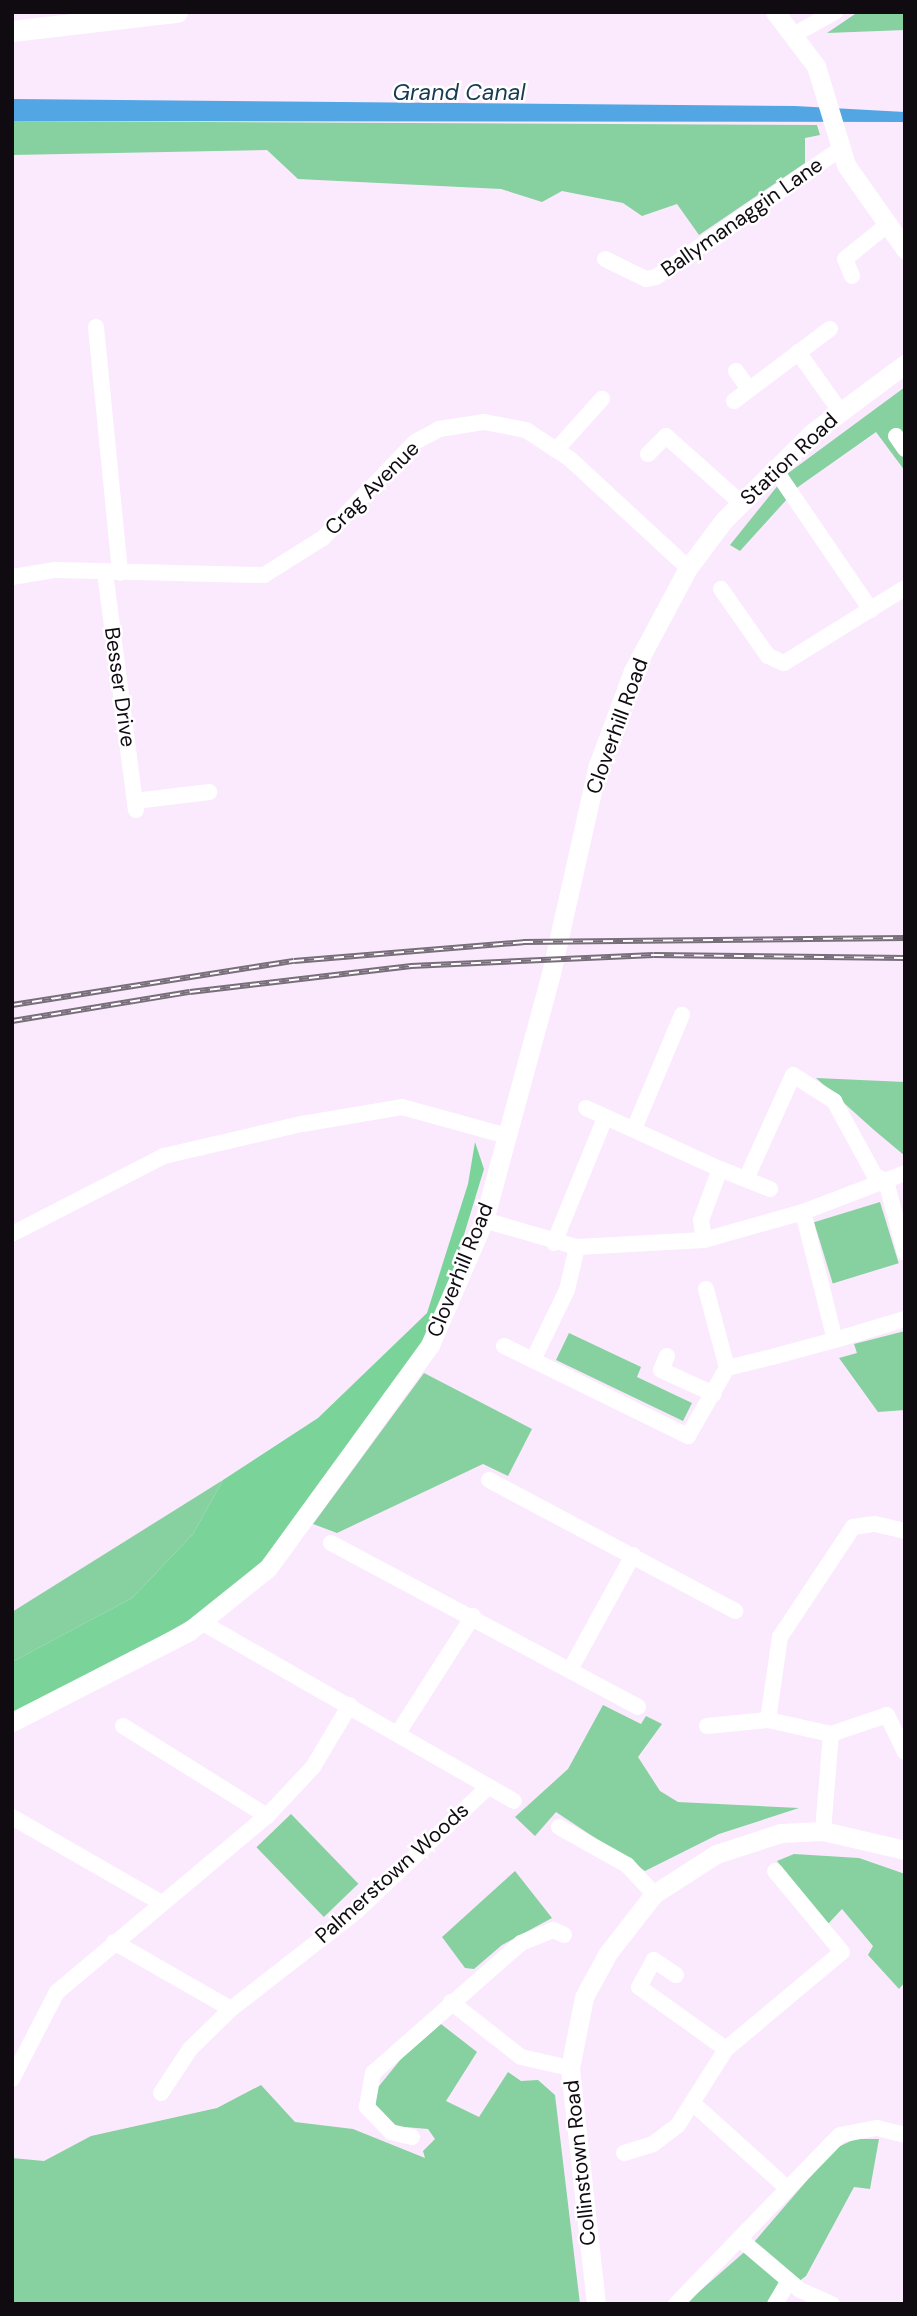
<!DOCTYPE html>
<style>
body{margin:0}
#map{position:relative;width:917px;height:2316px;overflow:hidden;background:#fbe9fe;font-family:"DM Sans",sans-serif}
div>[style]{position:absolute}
.green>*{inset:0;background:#86d19f;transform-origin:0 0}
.forest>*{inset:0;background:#7ad499}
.water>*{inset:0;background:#53a6e4}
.minor>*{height:16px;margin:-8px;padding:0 8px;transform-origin:8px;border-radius:8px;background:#fff}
.tertiary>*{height:19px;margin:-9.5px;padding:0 9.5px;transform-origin:9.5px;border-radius:9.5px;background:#fff}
.secondary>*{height:21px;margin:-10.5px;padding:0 10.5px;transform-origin:10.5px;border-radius:10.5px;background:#fff}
.rail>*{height:6px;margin-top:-3px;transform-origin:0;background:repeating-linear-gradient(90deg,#fff 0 10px,#786e7a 0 20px);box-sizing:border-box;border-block:2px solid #786e7a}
span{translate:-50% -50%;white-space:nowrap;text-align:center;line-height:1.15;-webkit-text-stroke:5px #fff;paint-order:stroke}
.street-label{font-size:21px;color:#100b11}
.water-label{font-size:23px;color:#173a54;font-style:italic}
.frame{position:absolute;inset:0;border:14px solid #100b11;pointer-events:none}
</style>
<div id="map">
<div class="green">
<div style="clip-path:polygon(858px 12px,905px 12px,905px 30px,827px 33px)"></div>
<div style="clip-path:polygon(12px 121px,817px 125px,820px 135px,805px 138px,805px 163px,699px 235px,677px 204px,642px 216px,623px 203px,562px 191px,542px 202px,501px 189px,298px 179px,267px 150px,12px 155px)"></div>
<div style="clip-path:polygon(905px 387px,905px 471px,876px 432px,798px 487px,740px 551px,730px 545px,787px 474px)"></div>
<div style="clip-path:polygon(816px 1078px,905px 1082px,905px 1156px,874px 1130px)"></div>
<div style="left:880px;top:1202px;width:64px;height:69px;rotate:73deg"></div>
<div style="clip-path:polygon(905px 1331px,905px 1410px,878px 1412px,839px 1358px,857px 1353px,854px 1344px)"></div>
<div style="clip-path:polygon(569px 1333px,641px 1367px,637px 1377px,692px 1403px,683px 1421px,556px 1360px)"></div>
<div style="clip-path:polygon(424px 1373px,532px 1429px,508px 1476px,483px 1464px,337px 1533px,313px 1524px)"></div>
<div style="clip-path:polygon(223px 1480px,193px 1534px,132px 1598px,12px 1662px,12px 1612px)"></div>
<div style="clip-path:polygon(603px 1705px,641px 1724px,646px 1716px,662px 1724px,638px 1757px,660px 1791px,678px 1802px,799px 1808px,719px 1834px,645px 1871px,556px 1812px,535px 1836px,515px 1817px,568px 1769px)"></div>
<div style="left:291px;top:1814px;width:97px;height:48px;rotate:46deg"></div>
<div style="clip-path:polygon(794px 1854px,859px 1858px,905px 1874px,905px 1982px,899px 1989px,868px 1955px,873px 1946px,842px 1909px,827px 1925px,777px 1861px)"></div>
<div style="clip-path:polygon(515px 1871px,552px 1918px,502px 1945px,474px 1969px,465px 1968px,442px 1937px)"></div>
<div style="clip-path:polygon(441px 2024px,477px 2052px,446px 2101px,479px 2117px,508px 2072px,521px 2081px,538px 2080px,555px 2095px,580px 2304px,12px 2304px,12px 2158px,44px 2161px,91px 2136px,217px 2108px,261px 2085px,295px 2122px,353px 2129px,425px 2158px,423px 2151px,435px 2139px,428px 2129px,393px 2126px,372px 2108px,375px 2091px,401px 2059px)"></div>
<div style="clip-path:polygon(855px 2139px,879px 2139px,870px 2189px,854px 2187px,806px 2276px,769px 2304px,685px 2304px,749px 2248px,834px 2149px)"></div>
</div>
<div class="forest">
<div style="clip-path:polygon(475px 1142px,484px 1169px,450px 1281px,421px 1345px,261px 1563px,196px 1616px,98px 1673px,12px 1712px,12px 1662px,132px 1598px,193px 1534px,223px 1480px,318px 1418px,427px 1313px,468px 1184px)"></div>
</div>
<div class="water">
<div style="clip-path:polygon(12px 99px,795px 106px,905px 112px,905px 122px,12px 121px)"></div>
</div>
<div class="minor">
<div style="left:795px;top:34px;width:46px;rotate:-28.8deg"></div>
<div style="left:605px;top:259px;width:46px;rotate:26deg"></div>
<div style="left:646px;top:279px;width:10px;rotate:-11deg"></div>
<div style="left:656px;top:277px;width:223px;rotate:-34.8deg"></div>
<div style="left:852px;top:276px;width:18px;rotate:-112deg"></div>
<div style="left:845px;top:259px;width:54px;rotate:-39deg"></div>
<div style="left:96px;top:327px;width:247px;rotate:84.4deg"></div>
<div style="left:798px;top:352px;width:72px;rotate:54.6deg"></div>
<div style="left:736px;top:371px;width:22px;rotate:54deg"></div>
<div style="left:734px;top:401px;width:120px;rotate:-36.9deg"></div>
<div style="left:896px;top:436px;width:16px;rotate:55deg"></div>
<div style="left:556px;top:450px;width:69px;rotate:-48deg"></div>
<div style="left:648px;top:454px;width:25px;rotate:-45deg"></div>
<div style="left:666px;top:436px;width:101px;rotate:41.8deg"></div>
<div style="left:774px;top:468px;width:172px;rotate:55.7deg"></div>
<div style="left:105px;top:572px;width:240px;rotate:82.6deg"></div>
<div style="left:12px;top:577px;width:44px;rotate:-9.2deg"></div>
<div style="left:55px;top:570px;width:209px;rotate:1.4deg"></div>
<div style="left:264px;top:575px;width:70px;rotate:-32.1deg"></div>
<div style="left:323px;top:538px;width:133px;rotate:-46.2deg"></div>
<div style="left:415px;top:442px;width:27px;rotate:-28deg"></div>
<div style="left:439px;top:429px;width:46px;rotate:-8.8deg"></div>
<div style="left:484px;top:422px;width:43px;rotate:10.8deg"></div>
<div style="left:526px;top:430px;width:53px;rotate:33.4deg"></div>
<div style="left:570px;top:459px;width:161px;rotate:42.7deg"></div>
<div style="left:721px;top:589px;width:82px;rotate:55deg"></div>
<div style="left:768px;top:656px;width:17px;rotate:24deg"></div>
<div style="left:784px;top:663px;width:142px;rotate:-31.8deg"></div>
<div style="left:135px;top:801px;width:75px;rotate:-6.9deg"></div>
<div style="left:586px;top:1108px;width:147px;rotate:24.5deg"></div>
<div style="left:720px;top:1169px;width:54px;rotate:110.4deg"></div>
<div style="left:701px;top:1220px;width:20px;rotate:81deg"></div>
<div style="left:634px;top:1129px;width:124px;rotate:-67.2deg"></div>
<div style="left:720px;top:1169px;width:54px;rotate:21.8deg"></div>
<div style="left:747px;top:1177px;width:112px;rotate:-65.7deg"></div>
<div style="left:793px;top:1075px;width:49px;rotate:32.4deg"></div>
<div style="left:834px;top:1101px;width:85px;rotate:61.3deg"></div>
<div style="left:875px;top:1176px;width:12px;rotate:24deg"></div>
<div style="left:886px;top:1181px;width:74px;rotate:75.2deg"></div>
<div style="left:803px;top:1212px;width:132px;rotate:76deg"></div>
<div style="left:835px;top:1340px;width:73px;rotate:-16.7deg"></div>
<div style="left:484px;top:1220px;width:97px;rotate:16.2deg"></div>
<div style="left:577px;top:1247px;width:127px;rotate:-3.2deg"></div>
<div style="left:704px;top:1240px;width:103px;rotate:-15.8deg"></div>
<div style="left:803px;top:1212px;width:109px;rotate:-20.9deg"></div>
<div style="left:12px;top:1234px;width:171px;rotate:-27.2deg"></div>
<div style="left:164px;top:1156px;width:142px;rotate:-13.1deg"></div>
<div style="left:302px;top:1124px;width:101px;rotate:-9.6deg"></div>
<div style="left:402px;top:1107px;width:109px;rotate:15.4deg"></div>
<div style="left:554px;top:1243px;width:135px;rotate:-67.8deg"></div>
<div style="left:706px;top:1289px;width:82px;rotate:75.1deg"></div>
<div style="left:727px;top:1368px;width:42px;rotate:-13.7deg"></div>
<div style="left:504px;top:1346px;width:205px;rotate:26.1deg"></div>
<div style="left:688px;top:1436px;width:78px;rotate:-60.2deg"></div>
<div style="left:667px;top:1356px;width:15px;rotate:113deg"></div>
<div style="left:661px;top:1370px;width:58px;rotate:24.4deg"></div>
<div style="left:772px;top:1357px;width:65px;rotate:-15.1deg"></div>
<div style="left:533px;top:1360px;width:78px;rotate:-64.1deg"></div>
<div style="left:567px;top:1290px;width:44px;rotate:-76.9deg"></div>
<div style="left:489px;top:1480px;width:279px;rotate:28deg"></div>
<div style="left:331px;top:1543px;width:348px;rotate:28.1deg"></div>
<div style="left:203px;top:1623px;width:358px;rotate:29.8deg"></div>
<div style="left:571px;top:1668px;width:129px;rotate:-61.2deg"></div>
<div style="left:768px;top:1720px;width:84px;rotate:-81.8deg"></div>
<div style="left:780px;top:1637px;width:132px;rotate:-56.4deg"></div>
<div style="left:853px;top:1527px;width:22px;rotate:-8deg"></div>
<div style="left:875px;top:1524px;width:31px;rotate:13deg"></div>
<div style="left:123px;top:1726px;width:170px;rotate:32deg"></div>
<div style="left:707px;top:1726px;width:61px;rotate:-5.6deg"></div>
<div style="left:768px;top:1720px;width:65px;rotate:12.5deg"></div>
<div style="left:831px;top:1734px;width:59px;rotate:-18.7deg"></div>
<div style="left:887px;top:1715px;width:41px;rotate:64.1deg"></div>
<div style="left:398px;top:1733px;width:139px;rotate:-57.3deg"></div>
<div style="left:12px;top:1817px;width:171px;rotate:29.9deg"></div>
<div style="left:559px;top:1827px;width:78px;rotate:29.2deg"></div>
<div style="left:627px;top:1865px;width:40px;rotate:47deg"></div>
<div style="left:823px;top:1831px;width:97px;rotate:-85.3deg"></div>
<div style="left:114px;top:1942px;width:135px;rotate:29.8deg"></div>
<div style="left:676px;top:1975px;width:27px;rotate:-146deg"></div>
<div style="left:654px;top:1960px;width:31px;rotate:119deg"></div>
<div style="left:639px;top:1987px;width:107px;rotate:35.5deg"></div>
<div style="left:451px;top:2002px;width:89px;rotate:38.2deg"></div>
<div style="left:521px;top:2057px;width:50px;rotate:12.7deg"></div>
<div style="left:12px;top:2079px;width:98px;rotate:-62.7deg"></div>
<div style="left:57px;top:1992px;width:274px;rotate:-40deg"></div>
<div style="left:267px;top:1816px;width:67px;rotate:-46.8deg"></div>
<div style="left:313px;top:1767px;width:72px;rotate:-59.2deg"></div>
<div style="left:161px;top:2093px;width:53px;rotate:-56.6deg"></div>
<div style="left:190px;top:2049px;width:57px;rotate:-44.3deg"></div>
<div style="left:231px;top:2009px;width:161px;rotate:-37.9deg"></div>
<div style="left:358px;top:1910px;width:178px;rotate:-43.4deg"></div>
<div style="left:696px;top:2106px;width:122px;rotate:42deg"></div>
<div style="left:412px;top:2137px;width:22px;rotate:-167deg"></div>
<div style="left:391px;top:2132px;width:35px;rotate:-134deg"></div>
<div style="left:367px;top:2107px;width:35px;rotate:-80deg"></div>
<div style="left:373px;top:2073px;width:197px;rotate:-41.3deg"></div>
<div style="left:521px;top:1943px;width:35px;rotate:-22deg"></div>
<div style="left:553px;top:1930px;width:12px;rotate:24deg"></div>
<div style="left:624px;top:2153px;width:30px;rotate:-17deg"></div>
<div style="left:653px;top:2144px;width:31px;rotate:-37deg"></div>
<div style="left:678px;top:2125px;width:90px;rotate:-57.7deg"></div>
<div style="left:726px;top:2049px;width:151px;rotate:-39.9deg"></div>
<div style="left:842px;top:1952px;width:105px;rotate:-129.6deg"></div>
<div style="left:741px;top:2240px;width:77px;rotate:40.3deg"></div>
<div style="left:800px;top:2290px;width:35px;rotate:24deg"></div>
<div style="left:676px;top:2304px;width:235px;rotate:-45.9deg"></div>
<div style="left:840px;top:2135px;width:38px;rotate:-11deg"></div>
<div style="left:877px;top:2128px;width:29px;rotate:14deg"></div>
<div style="left:775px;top:2304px;width:26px;rotate:-59deg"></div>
</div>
<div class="tertiary">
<div style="left:775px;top:12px;width:68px;rotate:52.8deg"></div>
<div style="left:816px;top:66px;width:103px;rotate:73.1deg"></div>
<div style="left:846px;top:165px;width:103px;rotate:54.9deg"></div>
<div style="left:12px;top:1722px;width:198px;rotate:-27.1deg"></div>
<div style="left:188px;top:1632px;width:102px;rotate:-38.7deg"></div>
<div style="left:268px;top:1568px;width:276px;rotate:-54deg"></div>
<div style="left:430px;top:1345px;width:136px;rotate:-66.6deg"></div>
<div style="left:484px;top:1220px;width:256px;rotate:-74.8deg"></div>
<div style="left:551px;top:973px;width:213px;rotate:-77.3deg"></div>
<div style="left:598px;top:765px;width:100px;rotate:-69.6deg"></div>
<div style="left:633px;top:671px;width:117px;rotate:-61.9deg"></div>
<div style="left:688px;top:568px;width:60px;rotate:-53.1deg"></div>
<div style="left:724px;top:520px;width:124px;rotate:-44.7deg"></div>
<div style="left:812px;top:433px;width:116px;rotate:-36.6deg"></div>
<div style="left:596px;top:2304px;width:237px;rotate:-96.3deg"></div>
<div style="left:570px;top:2068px;width:72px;rotate:-78.8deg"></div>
<div style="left:584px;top:1997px;width:50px;rotate:-61.4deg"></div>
<div style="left:608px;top:1953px;width:75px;rotate:-52.1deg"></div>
<div style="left:654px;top:1894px;width:74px;rotate:-32.8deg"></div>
<div style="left:716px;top:1854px;width:68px;rotate:-17.9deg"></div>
<div style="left:781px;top:1833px;width:42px;rotate:-2.7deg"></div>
<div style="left:823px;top:1831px;width:84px;rotate:13deg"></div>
</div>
<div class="secondary">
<div style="left:12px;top:31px;width:166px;rotate:-6.6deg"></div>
</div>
<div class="rail">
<div style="left:12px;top:1005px;width:285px;rotate:-8.9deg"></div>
<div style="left:294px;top:961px;width:230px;rotate:-4.7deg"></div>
<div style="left:523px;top:942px;width:382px;rotate:-0.6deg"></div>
<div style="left:12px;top:1021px;width:180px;rotate:-9.3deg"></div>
<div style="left:190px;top:992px;width:223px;rotate:-6.7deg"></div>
<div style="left:411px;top:966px;width:243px;rotate:-2.6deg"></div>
<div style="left:654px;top:955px;width:251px;rotate:0.7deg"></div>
</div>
<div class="street-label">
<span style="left:742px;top:217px;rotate:-35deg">Ballymanaggin Lane</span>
<span style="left:789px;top:459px;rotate:-43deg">Station Road</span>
<span style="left:372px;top:488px;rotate:-45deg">Crag Avenue</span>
<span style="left:120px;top:687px;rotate:82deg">Besser Drive</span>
<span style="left:617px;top:726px;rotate:-70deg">Cloverhill Road</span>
<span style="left:460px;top:1270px;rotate:-68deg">Cloverhill Road</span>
<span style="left:392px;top:1873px;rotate:-42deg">Palmerstown Woods</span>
<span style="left:580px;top:2163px;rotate:-96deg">Collinstown Road</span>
</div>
<div class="water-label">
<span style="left:459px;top:92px">Grand Canal</span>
</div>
<div class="frame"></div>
</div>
